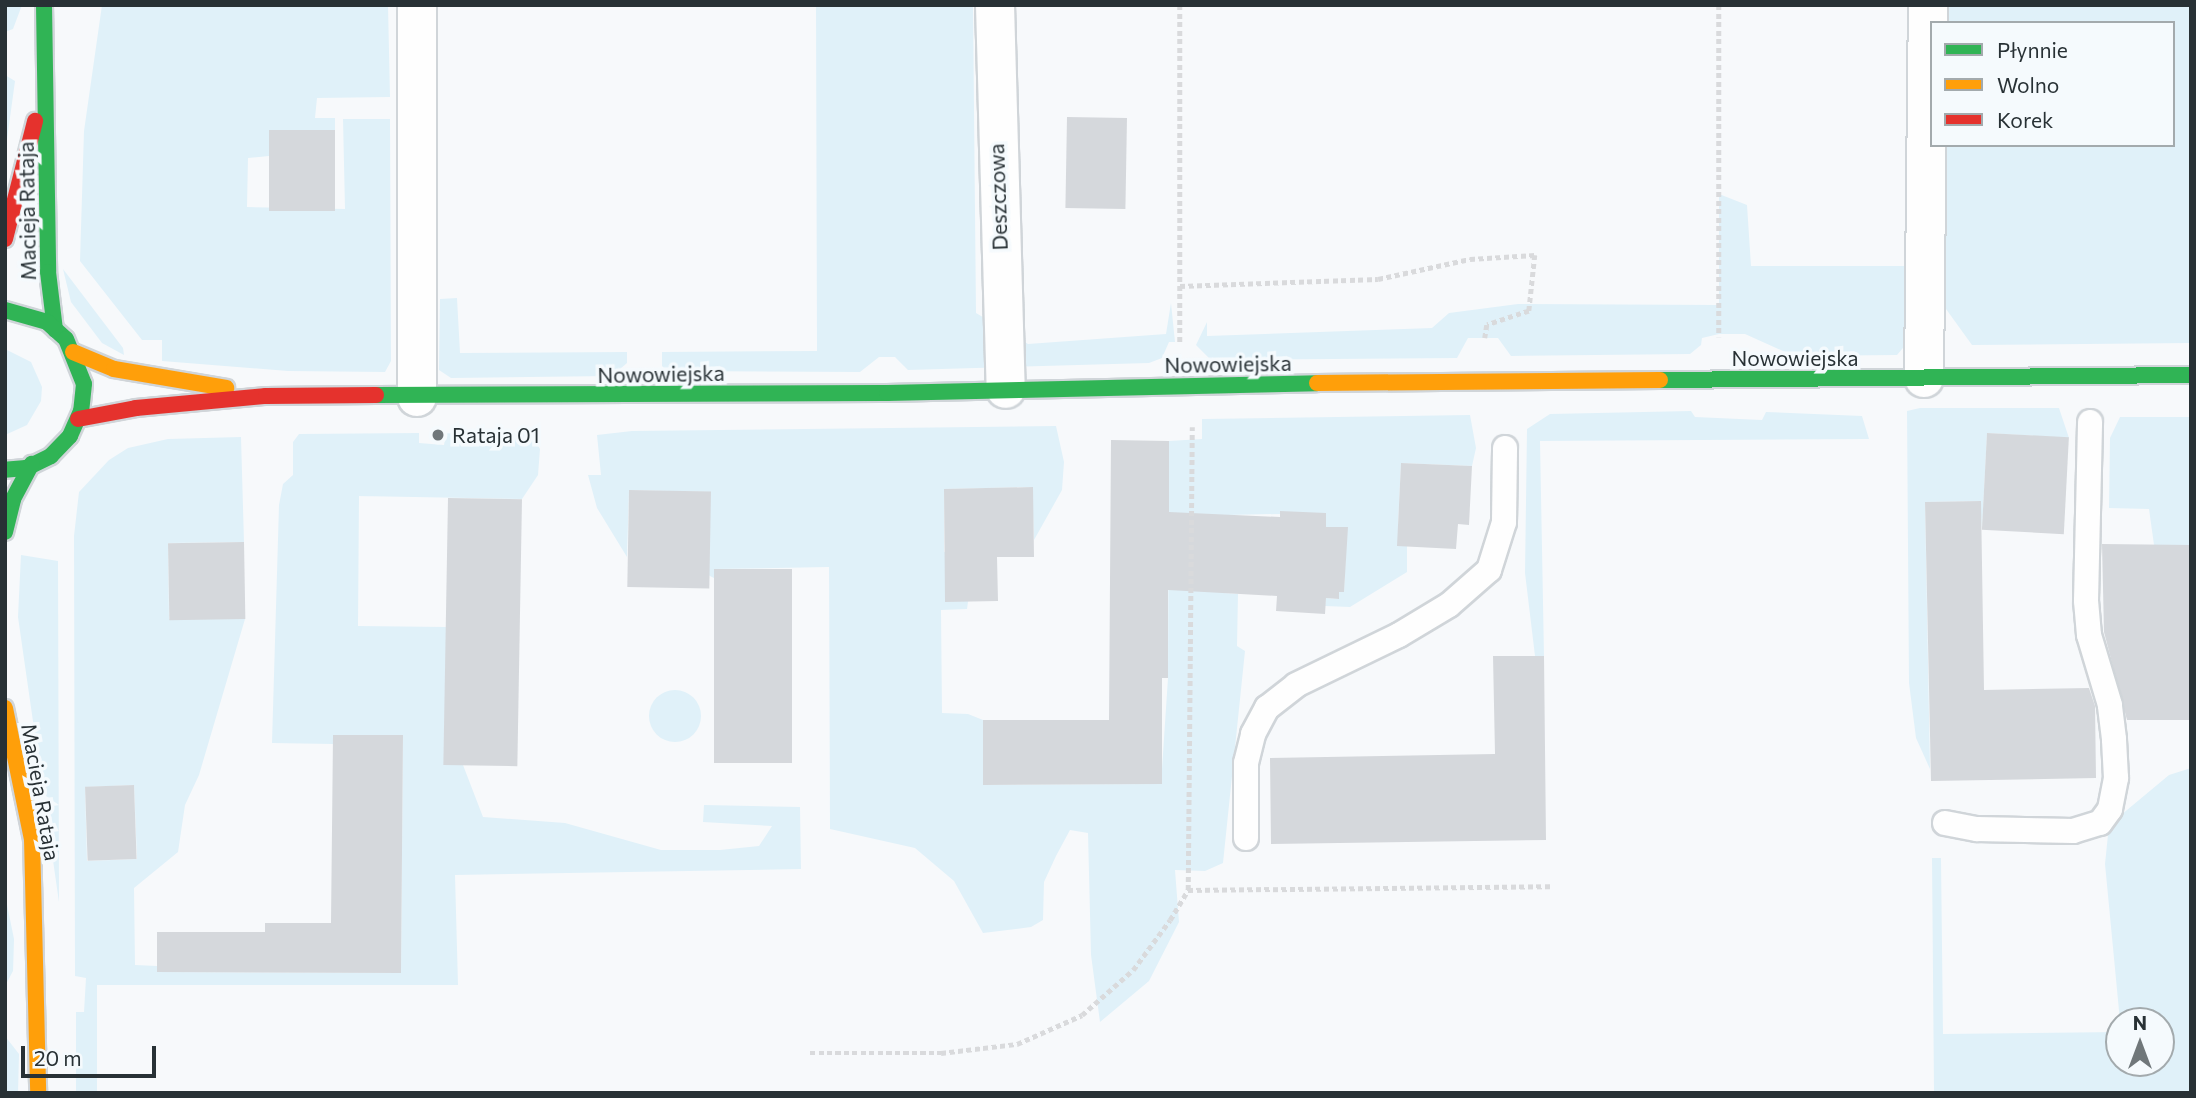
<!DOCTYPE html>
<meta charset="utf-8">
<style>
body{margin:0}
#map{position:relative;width:2196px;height:1098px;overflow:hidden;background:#f7f9fb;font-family:Commissioner,sans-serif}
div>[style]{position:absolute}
.green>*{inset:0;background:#e0f1f9}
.round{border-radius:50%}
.building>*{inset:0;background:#d5d8dc;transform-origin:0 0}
.path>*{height:4.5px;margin-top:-2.25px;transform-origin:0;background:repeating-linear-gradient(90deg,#d9dadc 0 5px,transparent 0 8.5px)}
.roads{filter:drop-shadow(2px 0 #d0d5d9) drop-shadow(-2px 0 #d0d5d9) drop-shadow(0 2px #d0d5d9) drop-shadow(0 -2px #d0d5d9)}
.lane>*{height:24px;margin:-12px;padding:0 12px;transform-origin:12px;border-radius:12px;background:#fefefe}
.street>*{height:38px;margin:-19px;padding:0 19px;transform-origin:19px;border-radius:19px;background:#fefefe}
.fast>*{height:16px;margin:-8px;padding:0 8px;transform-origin:8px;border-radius:8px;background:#30b455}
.slow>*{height:16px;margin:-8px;padding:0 8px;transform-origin:8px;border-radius:8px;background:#ff9f0a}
.jam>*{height:16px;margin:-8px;padding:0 8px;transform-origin:8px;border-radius:8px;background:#e5322d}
.dots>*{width:19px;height:19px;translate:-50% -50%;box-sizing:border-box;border:4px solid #f5fafd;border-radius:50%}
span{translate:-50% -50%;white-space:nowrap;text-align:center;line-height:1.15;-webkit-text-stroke:7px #f5fafd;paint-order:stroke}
.street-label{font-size:21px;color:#283135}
.poi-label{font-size:21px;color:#283135}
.left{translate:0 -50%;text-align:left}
.frame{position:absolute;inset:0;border:7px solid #283135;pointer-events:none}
.legend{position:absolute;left:1930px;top:21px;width:245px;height:126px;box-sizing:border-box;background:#f5fafd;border:2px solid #a3aaad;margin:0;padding:9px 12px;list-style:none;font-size:21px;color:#283135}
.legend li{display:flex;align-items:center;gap:14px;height:35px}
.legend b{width:35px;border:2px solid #a3aaad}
.north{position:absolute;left:2105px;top:1007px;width:70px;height:70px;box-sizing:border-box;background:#f5fafd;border:2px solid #a3aaad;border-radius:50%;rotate:0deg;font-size:19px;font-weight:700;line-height:28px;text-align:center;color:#283135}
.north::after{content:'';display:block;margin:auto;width:24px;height:32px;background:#70777a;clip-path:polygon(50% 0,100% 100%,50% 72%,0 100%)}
.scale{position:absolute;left:21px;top:1046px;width:135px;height:32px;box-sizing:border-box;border:4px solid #283135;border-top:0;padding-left:9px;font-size:21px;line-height:24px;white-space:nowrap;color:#283135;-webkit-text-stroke:5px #f5fafd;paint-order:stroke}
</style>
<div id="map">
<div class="green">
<div style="clip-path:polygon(5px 5px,22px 5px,13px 29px,5px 32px)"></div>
<div style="clip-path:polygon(102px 5px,388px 5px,390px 97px,317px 98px,315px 118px,335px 118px,335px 130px,269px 156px,248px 158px,247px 207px,345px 209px,343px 119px,390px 119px,391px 361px,385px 372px,288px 371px,162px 361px,162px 340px,142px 340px,80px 261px,84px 131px)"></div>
<div style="clip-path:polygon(816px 5px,973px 5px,976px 313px,1028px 344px,1166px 334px,1171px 303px,1175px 342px,1169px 342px,1162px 358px,1149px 363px,908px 370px,895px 357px,879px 357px,860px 372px,667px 371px,662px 366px,662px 352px,817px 351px)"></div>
<div style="clip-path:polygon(1945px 5px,2191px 5px,2191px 343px,1972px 345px,1946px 309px,1946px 145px,2173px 145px,2173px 23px,1945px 23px)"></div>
<div style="clip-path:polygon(5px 75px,15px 81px,5px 154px)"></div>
<div style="clip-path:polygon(1719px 194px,1747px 205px,1751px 266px,1913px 266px,1908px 342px,1897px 355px,1794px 356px,1745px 334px,1719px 334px,1702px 338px,1701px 345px,1690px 354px,1511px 356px,1498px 338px,1468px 338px,1457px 358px,1211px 360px,1196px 345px,1207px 322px,1207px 336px,1432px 328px,1449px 313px,1518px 304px,1719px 305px)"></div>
<div style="clip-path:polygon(63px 269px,123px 348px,124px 355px,102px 343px,71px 302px)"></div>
<div style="clip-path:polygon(457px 298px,460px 353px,627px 352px,627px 363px,612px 376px,451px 378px,439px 370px,440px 299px)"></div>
<div style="clip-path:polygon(5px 349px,31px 362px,42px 387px,41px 401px,27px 425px,5px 435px)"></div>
<div style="clip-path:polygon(1920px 408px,2059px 408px,2069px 438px,1987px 433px,1982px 530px,1980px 501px,1925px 502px,1930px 769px,1916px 738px,1909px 683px,1907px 411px)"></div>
<div style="clip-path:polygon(1691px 411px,1695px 417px,1762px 420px,1766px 412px,1862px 416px,1869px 439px,1540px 441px,1544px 656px,1535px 656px,1525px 573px,1527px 429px,1550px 414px)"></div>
<div style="clip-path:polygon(1470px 415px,1476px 448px,1472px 466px,1401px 463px,1398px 524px,1407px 525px,1407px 572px,1350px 607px,1325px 606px,1326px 598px,1338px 599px,1339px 592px,1344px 592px,1346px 547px,1326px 527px,1326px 513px,1227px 515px,1224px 593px,1238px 594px,1237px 646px,1245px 651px,1223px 863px,1205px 871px,1175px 870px,1179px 922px,1149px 981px,1100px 1022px,1091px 955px,1088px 833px,1070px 830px,1056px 856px,1044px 882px,1043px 920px,1031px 927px,983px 933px,954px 881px,915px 848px,830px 829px,829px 567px,714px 569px,714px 578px,708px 575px,710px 492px,629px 490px,627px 557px,597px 508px,588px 475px,601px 475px,597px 435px,632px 431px,1056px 426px,1064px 462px,1062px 490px,1034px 540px,1032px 487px,944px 489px,944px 552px,967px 552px,968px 602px,967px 609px,941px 610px,942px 713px,968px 714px,983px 720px,984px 785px,1161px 784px,1168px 678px,1169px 441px,1202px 439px,1202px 419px)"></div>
<div style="clip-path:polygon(2120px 417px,2191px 417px,2191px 545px,2154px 545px,2149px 509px,2109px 508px,2110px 438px)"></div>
<div style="clip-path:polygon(evenodd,419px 433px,419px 443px,444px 445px,446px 433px,531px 433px,540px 449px,538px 475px,522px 499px,359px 496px,358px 626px,447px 627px,446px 764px,463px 765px,483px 817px,565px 823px,661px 850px,720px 850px,759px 846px,772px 826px,703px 822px,704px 805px,800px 807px,801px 869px,455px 875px,458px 985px,97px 985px,97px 1093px,76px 1093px,76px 1012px,84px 1012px,86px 978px,75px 976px,74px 536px,79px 492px,109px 460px,128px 448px,168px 439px,241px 437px,244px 542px,168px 543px,169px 619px,245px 619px,199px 775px,185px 805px,178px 852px,134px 888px,135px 965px,157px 966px,158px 972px,401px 973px,403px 736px,333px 735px,333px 744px,272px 743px,279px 505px,283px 484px,293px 475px,293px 442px,299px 434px,419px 433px,134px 785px,137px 859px,87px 861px,85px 787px,134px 785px)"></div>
<div style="clip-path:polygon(21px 555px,58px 561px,59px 902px,18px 617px)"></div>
<div class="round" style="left:649px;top:690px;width:52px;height:52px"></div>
<div style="clip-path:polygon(2191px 768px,2191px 1093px,1934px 1093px,1932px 858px,1941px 858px,1943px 1034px,2119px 1032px,2119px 1063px,2161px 1063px,2161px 1021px,2120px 1021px,2105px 864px,2109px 825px,2169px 775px)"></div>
<div style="clip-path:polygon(5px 895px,14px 939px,13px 971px,5px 986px)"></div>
<div style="clip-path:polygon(5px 1036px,19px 1054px,18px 1093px,5px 1093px)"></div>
</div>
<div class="building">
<div style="left:1067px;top:117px;width:60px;height:91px;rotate:1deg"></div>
<div style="left:269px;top:130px;width:66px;height:81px"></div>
<div style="left:1987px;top:433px;width:82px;height:97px;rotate:3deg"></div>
<div style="clip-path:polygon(1111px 440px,1169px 441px,1169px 512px,1280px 517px,1280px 511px,1326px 513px,1326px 527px,1348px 527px,1344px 592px,1339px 592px,1339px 599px,1326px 598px,1325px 614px,1276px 611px,1277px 596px,1168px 590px,1168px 678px,1162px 678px,1162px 784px,983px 785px,983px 720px,1109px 720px)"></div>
<div style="clip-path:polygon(1401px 463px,1472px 466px,1469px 525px,1458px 524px,1456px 549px,1397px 546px)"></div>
<div style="clip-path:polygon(1033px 487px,1034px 557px,997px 557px,998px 601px,945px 602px,944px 489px)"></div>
<div style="left:629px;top:490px;width:82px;height:97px;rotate:1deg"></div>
<div style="left:448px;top:498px;width:74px;height:267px;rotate:1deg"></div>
<div style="clip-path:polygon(1981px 501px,1984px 690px,2089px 688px,2095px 706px,2096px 778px,1931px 781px,1925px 502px)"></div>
<div style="left:244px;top:542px;width:77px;height:76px;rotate:89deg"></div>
<div style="clip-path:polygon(2102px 544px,2191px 545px,2191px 720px,2127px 720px,2104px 632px)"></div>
<div style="left:714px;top:569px;width:78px;height:194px"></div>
<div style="clip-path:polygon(1493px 656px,1544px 656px,1546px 840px,1271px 844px,1270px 758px,1495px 754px)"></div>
<div style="clip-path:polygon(333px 735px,403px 735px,401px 973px,157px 972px,157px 932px,265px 932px,265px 923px,331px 923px)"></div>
<div style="left:134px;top:785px;width:74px;height:49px;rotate:88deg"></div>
</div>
<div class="path">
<div style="left:1180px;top:5px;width:337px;rotate:90deg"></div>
<div style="left:1719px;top:5px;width:332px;rotate:90deg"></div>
<div style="left:1180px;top:286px;width:198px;rotate:-2deg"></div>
<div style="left:1378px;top:279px;width:94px;rotate:-12.3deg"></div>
<div style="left:1470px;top:259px;width:65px;rotate:-3.5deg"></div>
<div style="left:1535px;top:255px;width:56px;rotate:96.1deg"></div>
<div style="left:1529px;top:311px;width:44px;rotate:161.6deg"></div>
<div style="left:1487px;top:325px;width:13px;rotate:99deg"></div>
<div style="left:1188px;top:890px;width:363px;rotate:-0.6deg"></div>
<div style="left:810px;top:1053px;width:131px"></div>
<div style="left:941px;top:1053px;width:77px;rotate:-6.8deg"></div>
<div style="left:1017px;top:1044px;width:71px;rotate:-24deg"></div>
<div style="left:1082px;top:1015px;width:68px;rotate:-41.4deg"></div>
<div style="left:1133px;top:970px;width:62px;rotate:-53.5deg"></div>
<div style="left:1170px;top:920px;width:35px;rotate:-59deg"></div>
<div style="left:1188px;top:890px;width:463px;rotate:-89.5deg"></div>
</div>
<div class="roads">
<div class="lane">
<div style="left:1945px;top:823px;width:33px;rotate:11deg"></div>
<div style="left:1977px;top:829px;width:96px;rotate:1.2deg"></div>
<div style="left:2073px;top:831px;width:28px;rotate:-17deg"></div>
<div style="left:2100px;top:823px;width:17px;rotate:-54deg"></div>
<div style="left:2110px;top:809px;width:32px;rotate:-79deg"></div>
<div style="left:2116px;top:778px;width:39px;rotate:-93deg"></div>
<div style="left:2114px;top:739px;width:34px;rotate:-97deg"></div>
<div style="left:2110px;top:705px;width:73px;rotate:-106.7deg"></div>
<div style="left:2089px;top:635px;width:34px;rotate:-95deg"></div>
<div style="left:2086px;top:601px;width:179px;rotate:-88.7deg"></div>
<div style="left:1246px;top:838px;width:75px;rotate:-90deg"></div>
<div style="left:1246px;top:763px;width:30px;rotate:-76deg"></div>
<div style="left:1253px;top:734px;width:30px;rotate:-62deg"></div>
<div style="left:1267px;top:708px;width:37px;rotate:-38deg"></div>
<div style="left:1296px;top:685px;width:114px;rotate:-25.9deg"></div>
<div style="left:1399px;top:635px;width:58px;rotate:-31deg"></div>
<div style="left:1449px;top:605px;width:53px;rotate:-41.2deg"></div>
<div style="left:1489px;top:570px;width:50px;rotate:-72.6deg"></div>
<div style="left:1504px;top:522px;width:74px;rotate:-89.2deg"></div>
</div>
<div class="street">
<div style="left:417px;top:5px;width:392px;rotate:90deg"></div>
<div style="left:995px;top:5px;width:384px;rotate:88.4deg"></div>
<div style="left:1924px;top:378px;width:373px;rotate:-89.4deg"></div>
</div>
<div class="fast">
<div style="left:44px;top:5px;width:267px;rotate:89.1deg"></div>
<div style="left:48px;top:272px;width:58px;rotate:83.1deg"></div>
<div style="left:5px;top:310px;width:44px;rotate:15.9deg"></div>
<div style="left:47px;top:322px;width:25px;rotate:42deg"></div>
<div style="left:66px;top:339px;width:48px;rotate:68.2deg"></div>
<div style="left:84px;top:384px;width:27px;rotate:96deg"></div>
<div style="left:81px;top:411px;width:27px;rotate:114deg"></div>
<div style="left:70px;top:436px;width:28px;rotate:134deg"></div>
<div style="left:51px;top:456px;width:28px;rotate:154deg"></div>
<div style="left:26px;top:468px;width:21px;rotate:175deg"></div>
<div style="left:1660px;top:380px;width:531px;rotate:-0.54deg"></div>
<div style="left:376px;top:395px;width:511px;rotate:-0.22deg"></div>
<div style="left:887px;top:393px;width:430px;rotate:-1.3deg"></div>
<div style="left:5px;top:532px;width:34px;rotate:-76deg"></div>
<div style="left:13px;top:499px;width:40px;rotate:-62deg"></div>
</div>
<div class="slow">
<div style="left:73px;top:352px;width:44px;rotate:22.5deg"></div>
<div style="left:114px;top:369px;width:114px;rotate:9.6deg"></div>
<div style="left:1317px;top:383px;width:343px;rotate:-0.5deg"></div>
<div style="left:5px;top:708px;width:134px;rotate:78.4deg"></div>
<div style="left:32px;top:839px;width:254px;rotate:88.6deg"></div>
</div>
<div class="jam">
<div style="left:5px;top:239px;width:122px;rotate:-75.7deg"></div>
<div style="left:78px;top:419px;width:59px;rotate:-10.7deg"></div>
<div style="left:136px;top:408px;width:131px;rotate:-5.3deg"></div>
<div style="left:266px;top:396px;width:110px;rotate:-0.5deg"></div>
</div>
</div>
<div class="dots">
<div style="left:438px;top:435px;background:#70777a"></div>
</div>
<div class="street-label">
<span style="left:998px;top:197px;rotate:-92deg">Deszczowa</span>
<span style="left:27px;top:211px;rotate:-91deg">Macieja Rataja</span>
<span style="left:1795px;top:358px">Nowowiejska</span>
<span style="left:1228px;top:364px;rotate:-1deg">Nowowiejska</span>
<span style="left:661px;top:374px;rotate:-1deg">Nowowiejska</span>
<span style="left:41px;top:792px;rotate:80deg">Macieja Rataja</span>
</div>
<div class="poi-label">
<span class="left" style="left:452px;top:435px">Rataja 01</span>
</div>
<div class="frame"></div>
<ul class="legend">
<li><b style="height:9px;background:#30b455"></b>Płynnie</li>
<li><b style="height:9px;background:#ff9f0a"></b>Wolno</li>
<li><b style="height:9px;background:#e5322d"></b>Korek</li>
</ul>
<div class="north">N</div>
<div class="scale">20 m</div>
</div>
